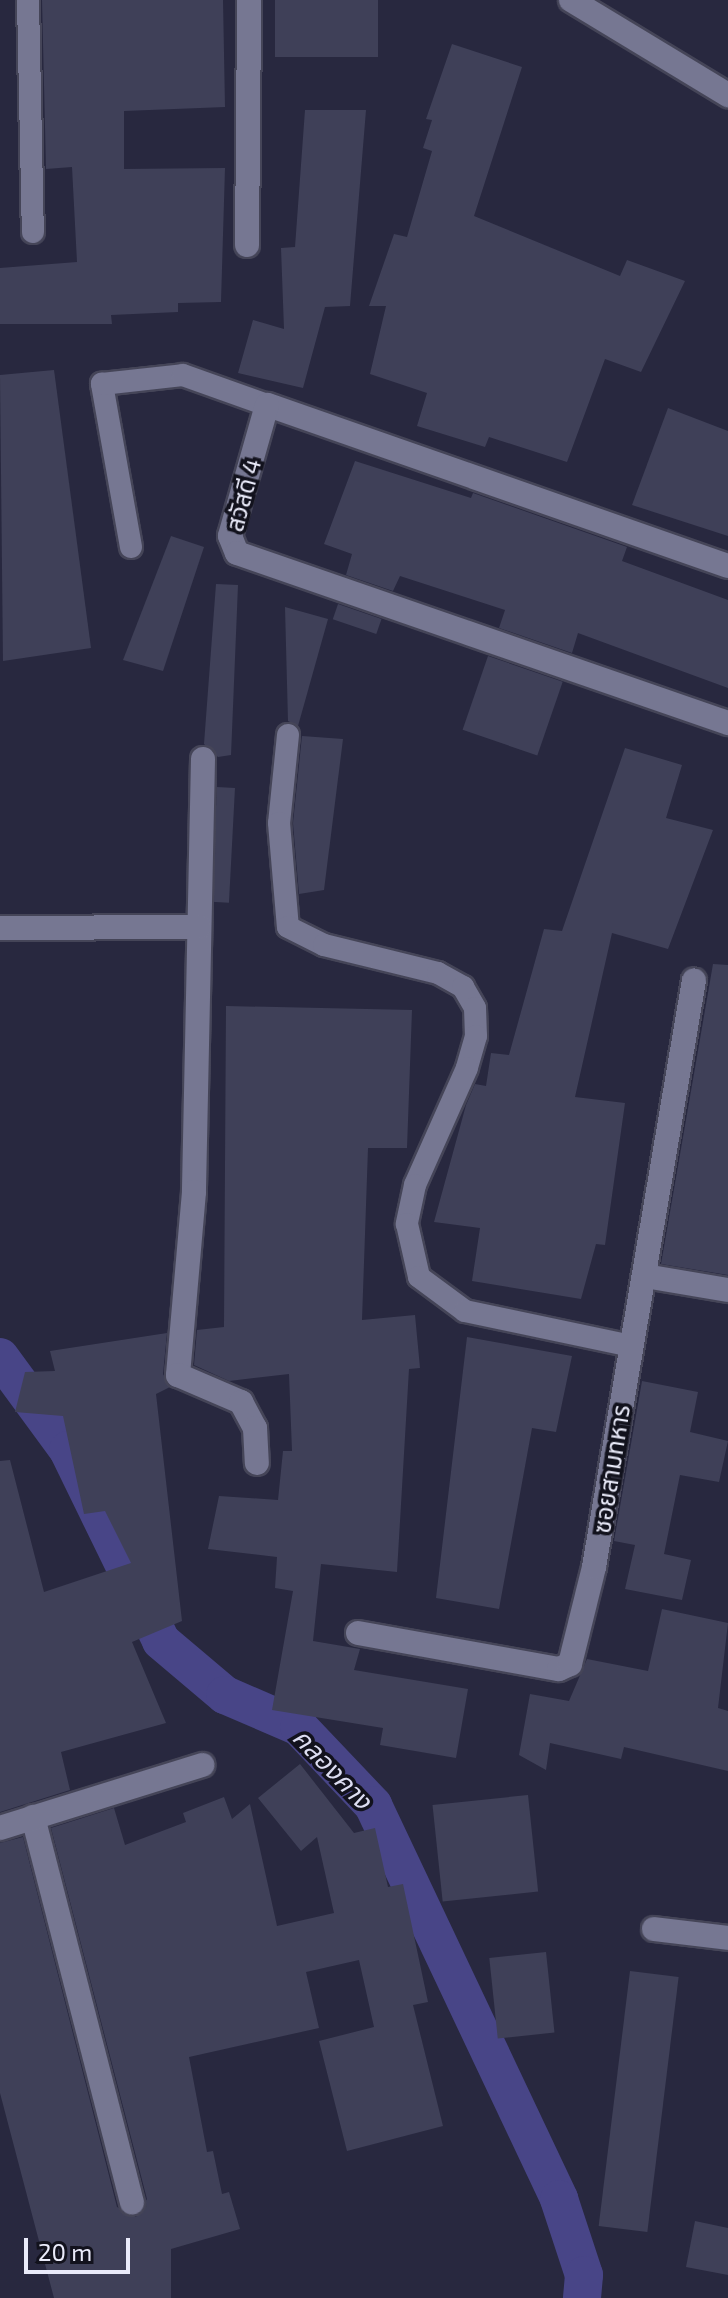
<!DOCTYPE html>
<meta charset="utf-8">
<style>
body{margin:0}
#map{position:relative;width:728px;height:2298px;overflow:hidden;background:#28283f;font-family:"Exo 2","Noto Sans Thai",sans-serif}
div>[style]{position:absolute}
.canal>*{height:38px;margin:-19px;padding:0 19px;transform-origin:19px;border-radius:19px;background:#484587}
.building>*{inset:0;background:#3f4058;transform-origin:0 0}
.roads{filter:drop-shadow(2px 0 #454558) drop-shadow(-2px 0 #454558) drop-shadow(0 2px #454558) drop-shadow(0 -2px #454558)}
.lane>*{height:22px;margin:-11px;padding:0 11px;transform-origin:11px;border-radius:11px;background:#767792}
.street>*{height:24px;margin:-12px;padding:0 12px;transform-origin:12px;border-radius:12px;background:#767792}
span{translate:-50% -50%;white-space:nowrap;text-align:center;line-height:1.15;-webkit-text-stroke:7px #12121d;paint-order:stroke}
.street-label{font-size:24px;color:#eaebfa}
.water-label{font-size:26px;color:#dcddf1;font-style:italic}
.scale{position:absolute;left:24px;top:2238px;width:106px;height:36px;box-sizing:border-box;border:4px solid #eaebfa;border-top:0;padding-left:10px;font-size:24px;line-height:28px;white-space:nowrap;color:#eaebfa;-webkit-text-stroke:6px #12121d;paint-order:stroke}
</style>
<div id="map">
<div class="canal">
<div style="left:0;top:1357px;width:115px;rotate:53.8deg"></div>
<div style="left:68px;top:1450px;width:212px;rotate:64deg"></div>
<div style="left:161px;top:1641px;width:84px;rotate:40.2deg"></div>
<div style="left:225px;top:1695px;width:81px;rotate:23.4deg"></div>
<div style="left:299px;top:1727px;width:108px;rotate:46.5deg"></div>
<div style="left:373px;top:1805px;width:436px;rotate:64.7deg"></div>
<div style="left:559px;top:2199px;width:80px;rotate:71.8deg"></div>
<div style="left:584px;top:2275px;width:23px;rotate:95deg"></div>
</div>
<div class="building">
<div style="clip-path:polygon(42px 0,223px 0,225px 107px,124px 111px,124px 169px,225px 168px,221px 302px,178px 303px,178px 312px,111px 315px,112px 324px,0 324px,0 268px,77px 262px,72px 167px,46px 169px)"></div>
<div style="left:275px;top:0;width:103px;height:57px"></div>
<div style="clip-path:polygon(452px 44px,522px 67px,474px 216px,620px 276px,627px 260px,685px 281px,641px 372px,605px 359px,567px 462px,489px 437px,485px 447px,417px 426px,427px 393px,370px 374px,386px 306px,369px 306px,394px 234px,407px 237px,432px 151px,423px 148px,432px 120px,426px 119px)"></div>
<div style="clip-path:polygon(305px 110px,366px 110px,350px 306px,325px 307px,303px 388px,238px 373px,253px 320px,284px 329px,281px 248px,295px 247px)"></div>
<div style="clip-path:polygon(54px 370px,91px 648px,3px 661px,0 375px)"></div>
<div style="clip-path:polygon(668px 408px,728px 431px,728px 536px,632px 505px)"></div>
<div style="clip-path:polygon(355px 461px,471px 498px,473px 493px,627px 547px,622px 561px,728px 600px,728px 688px,578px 633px,572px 653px,499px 628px,505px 610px,400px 576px,393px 591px,346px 575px,352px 554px,324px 544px)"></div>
<div style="clip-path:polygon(171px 536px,204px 547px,163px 671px,123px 660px)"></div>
<div style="clip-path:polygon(216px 584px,238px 585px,231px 755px,218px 757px,204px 744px)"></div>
<div style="left:338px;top:604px;width:46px;height:16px;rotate:19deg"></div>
<div style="clip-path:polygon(285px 607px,328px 619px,298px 726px,288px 721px)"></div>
<div style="left:488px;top:656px;width:79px;height:78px;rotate:19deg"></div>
<div style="clip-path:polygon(302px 736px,343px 739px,324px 890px,299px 894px,293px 823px)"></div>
<div style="clip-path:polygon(625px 748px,682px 765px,666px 818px,713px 830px,668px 949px,612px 933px,575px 1097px,625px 1103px,605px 1245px,596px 1244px,581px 1299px,472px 1281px,480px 1228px,434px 1222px,466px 1105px,475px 1084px,486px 1086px,491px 1053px,509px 1055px,544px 929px,562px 931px)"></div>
<div style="left:217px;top:787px;width:18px;height:115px;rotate:3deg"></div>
<div style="clip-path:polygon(713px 964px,728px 965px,728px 1275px,661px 1264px)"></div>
<div style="clip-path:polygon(226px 1006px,412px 1010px,407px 1148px,368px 1148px,362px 1320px,415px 1315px,420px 1368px,409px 1369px,397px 1572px,321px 1564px,313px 1641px,360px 1649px,354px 1670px,468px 1689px,456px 1758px,380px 1745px,383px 1728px,272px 1710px,293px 1591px,275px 1588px,277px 1557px,208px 1549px,219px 1496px,278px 1500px,283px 1451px,292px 1451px,289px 1374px,229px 1381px,194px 1365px,197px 1330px,224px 1327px)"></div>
<div style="clip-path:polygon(167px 1333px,163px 1374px,170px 1387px,156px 1394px,182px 1621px,132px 1642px,166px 1723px,61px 1752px,70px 1790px,0 1812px,0 1461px,10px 1460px,44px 1592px,131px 1563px,105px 1511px,84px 1514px,63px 1416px,15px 1412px,25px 1372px,55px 1371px,50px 1351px)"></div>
<div style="clip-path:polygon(467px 1337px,572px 1356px,556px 1432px,532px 1428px,499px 1609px,436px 1598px)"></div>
<div style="clip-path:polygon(642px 1381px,698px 1392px,690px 1432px,728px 1441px,719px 1482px,680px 1475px,664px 1554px,691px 1560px,682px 1600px,625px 1589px,635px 1545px,614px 1541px)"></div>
<div style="clip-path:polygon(662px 1609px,728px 1623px,718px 1708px,728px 1711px,728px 1771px,624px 1747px,621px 1759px,550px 1743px,546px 1770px,519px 1755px,530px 1694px,569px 1701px,587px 1659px,648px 1671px)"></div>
<div style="clip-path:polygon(300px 1764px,354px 1833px,375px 1828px,388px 1887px,403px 1884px,428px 2002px,413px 2005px,443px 2126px,347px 2151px,319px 2041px,374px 2027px,359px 1960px,306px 1972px,319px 2028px,189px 2057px,207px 2152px,213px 2151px,222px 2194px,229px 2192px,240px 2229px,171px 2249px,171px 2298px,54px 2298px,0 2093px,0 1843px,23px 1837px,117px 2207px,136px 2217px,147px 2199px,51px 1828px,114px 1808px,125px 1845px,186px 1822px,183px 1813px,224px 1797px,232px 1819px,250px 1804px,277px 1926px,334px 1913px,317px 1837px,301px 1851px,258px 1798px)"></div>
<div style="left:528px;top:1795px;width:97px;height:96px;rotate:84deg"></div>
<div style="left:546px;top:1952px;width:81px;height:57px;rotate:84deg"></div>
<div style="left:630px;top:1971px;width:49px;height:257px;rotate:7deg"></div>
<div style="clip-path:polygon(695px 2221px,728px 2228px,728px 2275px,686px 2267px)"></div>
</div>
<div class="roads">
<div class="lane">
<div style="left:28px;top:0;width:232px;rotate:88.8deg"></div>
<div style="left:131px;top:547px;width:166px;rotate:-100.1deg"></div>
<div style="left:102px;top:384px;width:81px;rotate:-6.3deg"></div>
<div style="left:183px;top:375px;width:89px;rotate:19.7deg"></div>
<div style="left:288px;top:735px;width:88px;rotate:95.8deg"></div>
<div style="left:279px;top:823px;width:104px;rotate:85.1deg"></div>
<div style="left:288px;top:927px;width:40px;rotate:26.6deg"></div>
<div style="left:324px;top:945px;width:117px;rotate:13.8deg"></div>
<div style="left:438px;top:973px;width:29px;rotate:29deg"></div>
<div style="left:463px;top:987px;width:24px;rotate:60deg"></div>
<div style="left:475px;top:1008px;width:28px;rotate:88deg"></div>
<div style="left:476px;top:1036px;width:33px;rotate:106deg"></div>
<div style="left:467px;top:1068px;width:128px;rotate:114deg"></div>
<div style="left:415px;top:1185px;width:40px;rotate:102deg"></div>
<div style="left:407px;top:1224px;width:54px;rotate:77.2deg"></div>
<div style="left:419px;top:1277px;width:57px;rotate:36.5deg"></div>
<div style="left:465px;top:1311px;width:170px;rotate:11.9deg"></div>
</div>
<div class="street">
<div style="left:571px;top:0;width:184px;rotate:31.2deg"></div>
<div style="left:247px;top:245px;width:245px;rotate:-89.5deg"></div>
<div style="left:728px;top:566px;width:488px;rotate:-160.7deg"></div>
<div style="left:267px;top:405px;width:136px;rotate:105.8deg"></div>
<div style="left:230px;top:536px;width:18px;rotate:68deg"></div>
<div style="left:237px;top:553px;width:520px;rotate:19.1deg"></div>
<div style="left:203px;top:759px;width:433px;rotate:91.2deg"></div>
<div style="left:194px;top:1192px;width:184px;rotate:95deg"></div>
<div style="left:178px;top:1375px;width:69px;rotate:23.2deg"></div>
<div style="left:241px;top:1402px;width:30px;rotate:62deg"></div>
<div style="left:255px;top:1428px;width:35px;rotate:87deg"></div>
<div style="left:0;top:928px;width:199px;rotate:-0.3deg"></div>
<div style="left:645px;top:1276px;width:84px;rotate:9.6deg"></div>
<div style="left:358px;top:1633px;width:204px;rotate:10.2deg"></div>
<div style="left:559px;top:1669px;width:12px;rotate:-24deg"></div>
<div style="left:570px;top:1664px;width:100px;rotate:-76.1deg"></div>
<div style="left:594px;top:1567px;width:595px;rotate:-80.33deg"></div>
<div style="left:33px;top:1817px;width:398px;rotate:75.6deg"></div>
<div style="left:0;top:1828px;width:212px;rotate:-17.3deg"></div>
<div style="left:654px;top:1929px;width:75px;rotate:6.9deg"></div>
</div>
</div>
<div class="street-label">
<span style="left:243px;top:495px;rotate:-75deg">สวัสดี 4</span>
<span style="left:611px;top:1469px;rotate:-81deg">ซอยสามทหาร</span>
</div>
<div class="water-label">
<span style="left:333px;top:1768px;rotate:46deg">คลองคาง</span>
</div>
<div class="scale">20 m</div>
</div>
